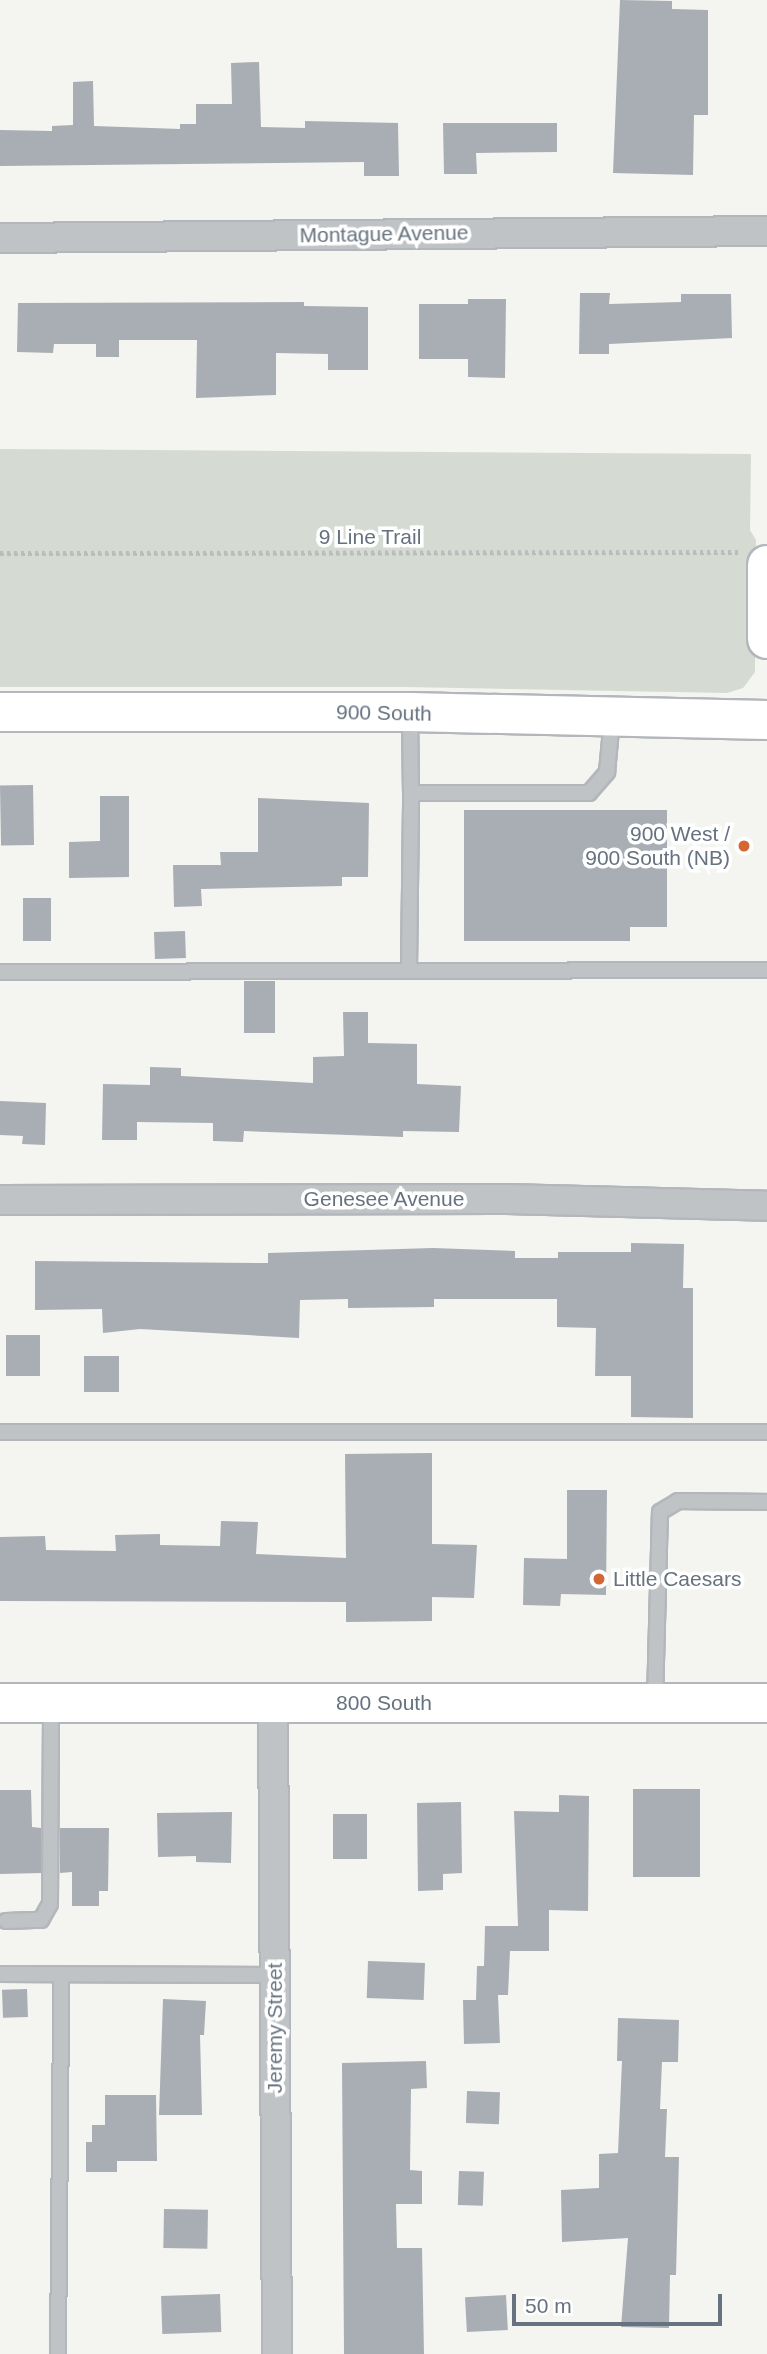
<!DOCTYPE html>
<style>
body{margin:0}
#map{position:relative;width:767px;height:2354px;overflow:hidden;background:#f4f4f1;font-family:Helvetica,sans-serif}
div>[style]{position:absolute}
.green>*{inset:0;background:#d5dbd2}
.building>*{inset:0;background:#a8aeb3;transform-origin:0 0}
.path>*{height:4.5px;margin-top:-2.25px;transform-origin:0;background:repeating-linear-gradient(90deg,#babcbe 0 3.5px,transparent 0 7px)}
.roads{filter:drop-shadow(2px 0 #b3b7bb) drop-shadow(-2px 0 #b3b7bb) drop-shadow(0 2px #b3b7bb) drop-shadow(0 -2px #b3b7bb)}
.lane>*{height:14px;margin:-7px;padding:0 7px;transform-origin:7px;border-radius:7px;background:#c0c3c6}
.street>*{height:28px;margin:-14px;padding:0 14px;transform-origin:14px;border-radius:14px;background:#c0c3c6}
.secondary>*{height:38px;margin:-19px;padding:0 19px;transform-origin:19px;border-radius:19px;background:#fff}
.dots>*{width:19px;height:19px;translate:-50% -50%;box-sizing:border-box;border:4px solid #fff;border-radius:50%}
span{translate:-50% -50%;white-space:nowrap;text-align:center;line-height:1.15;-webkit-text-stroke:7px #fff;paint-order:stroke}
.street-label{font-size:21px;color:#66727f}
.poi-label{font-size:21px;color:#66727f}
.right{translate:-100% -50%;text-align:right}
.left{translate:0 -50%;text-align:left}
.scale{position:absolute;left:512px;top:2294px;width:210px;height:32px;box-sizing:border-box;border:4px solid #66727f;border-top:0;padding-left:9px;font-size:21px;line-height:24px;white-space:nowrap;color:#66727f;-webkit-text-stroke:5px #fff;paint-order:stroke}
</style>
<div id="map">
<div class="green">
<div style="clip-path:polygon(0 449px,751px 454px,750px 530px,756px 540px,755px 672px,743px 688px,727px 693px,406px 687px,0 687px)"></div>
</div>
<div class="building">
<div style="clip-path:polygon(620px 0,672px 1px,672px 9px,708px 10px,708px 115px,694px 115px,693px 175px,613px 173px)"></div>
<div style="clip-path:polygon(259px 62px,261px 127px,305px 128px,305px 121px,398px 123px,399px 176px,364px 176px,364px 162px,0 166px,0 130px,52px 131px,52px 126px,73px 125px,73px 82px,93px 81px,94px 126px,180px 129px,180px 124px,196px 124px,196px 104px,232px 104px,231px 63px)"></div>
<div style="clip-path:polygon(443px 123px,557px 123px,557px 152px,476px 153px,477px 174px,444px 174px)"></div>
<div style="clip-path:polygon(580px 293px,610px 293px,609px 304px,681px 302px,681px 294px,731px 294px,732px 338px,609px 344px,609px 354px,579px 354px)"></div>
<div style="clip-path:polygon(468px 299px,506px 299px,505px 378px,468px 377px,468px 359px,419px 359px,419px 304px,468px 304px)"></div>
<div style="clip-path:polygon(304px 302px,304px 306px,368px 307px,368px 370px,328px 370px,328px 354px,276px 353px,276px 395px,196px 398px,197px 340px,119px 340px,119px 357px,96px 357px,96px 344px,54px 344px,53px 353px,17px 352px,18px 303px)"></div>
<div style="left:33px;top:785px;width:60px;height:33px;rotate:89deg"></div>
<div style="clip-path:polygon(100px 796px,129px 796px,129px 877px,69px 878px,69px 842px,100px 841px)"></div>
<div style="clip-path:polygon(258px 798px,369px 803px,368px 877px,342px 877px,342px 886px,201px 889px,202px 906px,174px 907px,173px 865px,221px 865px,220px 852px,258px 852px)"></div>
<div style="clip-path:polygon(464px 810px,667px 810px,667px 927px,630px 927px,630px 941px,464px 941px)"></div>
<div style="left:23px;top:898px;width:28px;height:43px"></div>
<div style="left:185px;top:931px;width:27px;height:31px;rotate:88deg"></div>
<div style="left:244px;top:981px;width:31px;height:52px"></div>
<div style="clip-path:polygon(343px 1012px,368px 1012px,368px 1043px,417px 1044px,417px 1084px,461px 1086px,459px 1132px,403px 1131px,403px 1137px,244px 1131px,243px 1142px,213px 1141px,213px 1123px,137px 1122px,137px 1140px,102px 1140px,103px 1084px,150px 1085px,150px 1067px,181px 1068px,181px 1076px,313px 1083px,313px 1057px,344px 1056px)"></div>
<div style="clip-path:polygon(0 1101px,46px 1103px,45px 1145px,22px 1144px,23px 1136px,0 1135px)"></div>
<div style="clip-path:polygon(631px 1243px,684px 1244px,683px 1288px,693px 1288px,693px 1418px,631px 1417px,631px 1376px,595px 1376px,596px 1328px,557px 1327px,557px 1299px,434px 1299px,434px 1307px,348px 1308px,348px 1299px,300px 1300px,299px 1338px,140px 1329px,103px 1333px,102px 1309px,35px 1310px,35px 1261px,268px 1263px,268px 1253px,433px 1248px,515px 1251px,515px 1258px,558px 1258px,558px 1252px,631px 1252px)"></div>
<div style="left:6px;top:1335px;width:34px;height:41px"></div>
<div style="left:119px;top:1356px;width:36px;height:35px;rotate:90deg"></div>
<div style="clip-path:polygon(432px 1453px,432px 1544px,477px 1545px,474px 1598px,432px 1597px,432px 1621px,346px 1622px,346px 1602px,0 1601px,0 1537px,45px 1536px,46px 1550px,116px 1551px,115px 1535px,160px 1534px,160px 1545px,220px 1546px,221px 1521px,258px 1522px,256px 1554px,346px 1558px,345px 1454px)"></div>
<div style="clip-path:polygon(567px 1490px,607px 1490px,606px 1595px,561px 1594px,560px 1606px,523px 1605px,524px 1558px,567px 1559px)"></div>
<div style="left:633px;top:1789px;width:67px;height:88px"></div>
<div style="clip-path:polygon(0 1790px,31px 1790px,32px 1827px,41px 1828px,41px 1873px,0 1874px)"></div>
<div style="clip-path:polygon(559px 1795px,589px 1796px,588px 1911px,549px 1910px,549px 1951px,510px 1951px,508px 1995px,498px 1995px,500px 2043px,464px 2044px,463px 2000px,476px 2000px,477px 1966px,484px 1966px,485px 1926px,518px 1926px,514px 1811px,559px 1812px)"></div>
<div style="clip-path:polygon(461px 1802px,462px 1873px,443px 1874px,443px 1890px,418px 1891px,417px 1803px)"></div>
<div style="clip-path:polygon(232px 1812px,231px 1863px,196px 1862px,196px 1856px,158px 1857px,157px 1813px)"></div>
<div style="left:333px;top:1814px;width:34px;height:45px"></div>
<div style="clip-path:polygon(60px 1828px,109px 1828px,108px 1891px,99px 1891px,99px 1906px,72px 1906px,72px 1872px,60px 1873px)"></div>
<div style="left:368px;top:1961px;width:57px;height:37px;rotate:2deg"></div>
<div style="left:27px;top:1989px;width:28px;height:25px;rotate:88deg"></div>
<div style="clip-path:polygon(163px 1999px,206px 2001px,204px 2035px,200px 2035px,202px 2115px,159px 2115px)"></div>
<div style="clip-path:polygon(618px 2018px,679px 2020px,678px 2062px,662px 2062px,660px 2109px,667px 2109px,665px 2157px,679px 2157px,676px 2275px,670px 2275px,669px 2328px,621px 2327px,628px 2238px,562px 2242px,561px 2190px,599px 2188px,599px 2154px,618px 2153px,622px 2061px,617px 2061px)"></div>
<div style="clip-path:polygon(426px 2061px,427px 2088px,411px 2089px,410px 2170px,422px 2171px,422px 2204px,396px 2204px,397px 2248px,422px 2248px,424px 2354px,344px 2354px,342px 2063px)"></div>
<div style="left:467px;top:2091px;width:33px;height:32px;rotate:2deg"></div>
<div style="clip-path:polygon(105px 2095px,156px 2095px,157px 2161px,117px 2161px,117px 2172px,86px 2172px,86px 2142px,92px 2142px,92px 2125px,105px 2125px)"></div>
<div style="left:459px;top:2171px;width:25px;height:34px;rotate:2deg"></div>
<div style="left:164px;top:2209px;width:44px;height:39px;rotate:1deg"></div>
<div style="left:220px;top:2294px;width:38px;height:59px;rotate:88deg"></div>
<div style="left:506px;top:2295px;width:35px;height:41px;rotate:87deg"></div>
</div>
<div class="path">
<div style="left:0;top:553px;width:738px;rotate:-0.08deg"></div>
</div>
<div class="roads">
<div class="lane">
<div style="left:410px;top:712px;width:81px;rotate:89.3deg"></div>
<div style="left:411px;top:793px;width:178px"></div>
<div style="left:589px;top:793px;width:28px;rotate:-49deg"></div>
<div style="left:607px;top:772px;width:53px;rotate:-84.6deg"></div>
<div style="left:409px;top:969px;width:176px;rotate:-89.3deg"></div>
<div style="left:0;top:972px;width:767px;rotate:-0.15deg"></div>
<div style="left:0;top:1432px;width:767px"></div>
<div style="left:655px;top:1701px;width:189px;rotate:-88.5deg"></div>
<div style="left:660px;top:1512px;width:21px;rotate:-31deg"></div>
<div style="left:678px;top:1501px;width:89px;rotate:0.6deg"></div>
<div style="left:6px;top:1921px;width:35px;rotate:-2deg"></div>
<div style="left:41px;top:1920px;width:18px;rotate:-61deg"></div>
<div style="left:50px;top:1904px;width:200px;rotate:-89.7deg"></div>
<div style="left:0;top:1974px;width:275px;rotate:0.2deg"></div>
<div style="left:58px;top:2354px;width:379px;rotate:-89.5deg"></div>
</div>
<div class="street">
<div style="left:0;top:238px;width:767px;rotate:-0.52deg"></div>
<div style="left:0;top:1200px;width:507px;rotate:-0.11deg"></div>
<div style="left:507px;top:1199px;width:260px;rotate:1.5deg"></div>
<div style="left:273px;top:1703px;width:651px;rotate:89.65deg"></div>
</div>
<div class="secondary">
<div style="left:767px;top:565px;width:74px;rotate:90deg"></div>
<div style="left:0;top:712px;width:410px"></div>
<div style="left:410px;top:712px;width:357px;rotate:1.3deg"></div>
<div style="left:0;top:1703px;width:767px"></div>
</div>
</div>
<div class="dots">
<div style="left:744px;top:846px;background:#d36632"></div>
<div style="left:599px;top:1579px;background:#d36632"></div>
</div>
<div class="street-label">
<span style="left:384px;top:234px;rotate:-1deg">Montague Avenue</span>
<span style="left:370px;top:537px">9 Line Trail</span>
<span style="left:384px;top:713px;rotate:1deg">900 South</span>
<span style="left:384px;top:1199px">Genesee Avenue</span>
<span style="left:384px;top:1703px">800 South</span>
<span style="left:275px;top:2028px;rotate:-90deg">Jeremy Street</span>
</div>
<div class="poi-label">
<span class="right" style="left:730px;top:846px">900 West /<br>900 South (NB)</span>
<span class="left" style="left:613px;top:1579px">Little Caesars</span>
</div>
<div class="scale">50 m</div>
</div>
